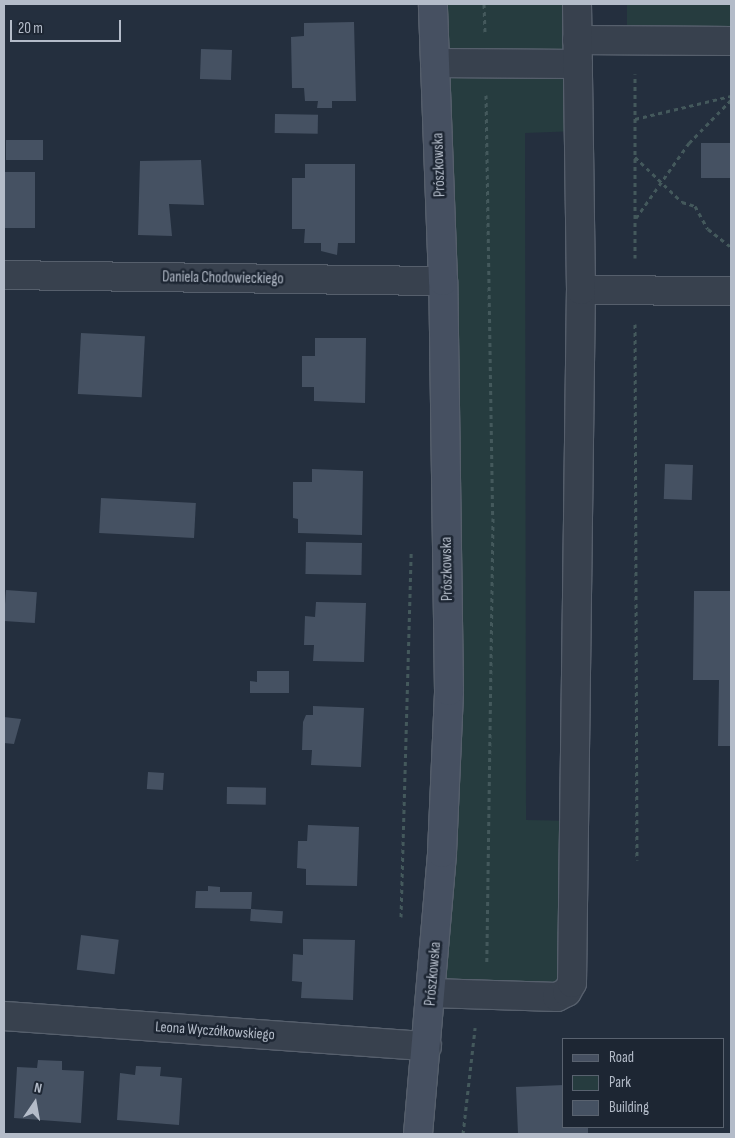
<!DOCTYPE html>
<meta charset="utf-8">
<style>
body{margin:0}
#map{position:relative;width:735px;height:1138px;overflow:hidden;background:#242f3e;font-family:"Sofia Sans Condensed",sans-serif}
div>[style]{position:absolute}
.green>*{inset:0;background:#263c3f;transform-origin:0 0}
.building>*{inset:0;background:#455162;transform-origin:0 0}
.path>*{height:3px;margin-top:-1.5px;transform-origin:0;background:repeating-linear-gradient(90deg,#44595c 0 4px,transparent 0 8px)}
.roads{filter:drop-shadow(1px 0 #565f6c) drop-shadow(-1px 0 #565f6c) drop-shadow(0 1px #565f6c) drop-shadow(0 -1px #565f6c)}
.minor>*{height:28px;margin:-14px;padding:0 14px;transform-origin:14px;border-radius:14px;background:#38414e}
.secondary>*{height:28px;margin:-14px;padding:0 14px;transform-origin:14px;border-radius:14px;background:#465061}
span{translate:-50% -50%;white-space:nowrap;text-align:center;line-height:1.15;-webkit-text-stroke:5px #1d2633;paint-order:stroke}
.street-label{font-size:15px;color:#b4bcc9}
.frame{position:absolute;inset:0;border:5px solid #b4bcc9;pointer-events:none}
.legend{position:absolute;left:562px;top:1038px;width:162px;height:90px;box-sizing:border-box;background:#1d2633;border:1px solid #59626f;margin:0;padding:6px 9px;list-style:none;font-size:15px;color:#b4bcc9}
.legend li{display:flex;align-items:center;gap:10px;height:25px}
.legend b{width:25px;border:1px solid #59626f}
.north{position:absolute;left:10px;top:1078px;width:50px;height:50px;-webkit-text-stroke:4px #1d2633;paint-order:stroke;rotate:12deg;font-size:14px;font-weight:700;line-height:20px;text-align:center;color:#b4bcc9}
.north::after{content:'';display:block;margin:auto;width:18px;height:22px;background:#b4bcc9;clip-path:polygon(50% 0,100% 100%,50% 72%,0 100%)}
.scale{position:absolute;left:10px;top:20px;width:111px;height:22px;box-sizing:border-box;border:2px solid #b4bcc9;border-top:0;padding-left:6px;font-size:15px;line-height:18px;white-space:nowrap;color:#b4bcc9;-webkit-text-stroke:4px #1d2633;paint-order:stroke}
</style>
<div id="map">
<div class="green">
<div style="clip-path:polygon(433px 4px,577px 4px,578px 131px,525px 133px,526px 820px,574px 821px,572px 983px,431px 993px,442px 853px)"></div>
<div style="left:627px;top:4px;width:104px;height:37px"></div>
</div>
<div class="building">
<div style="clip-path:polygon(354px 22px,356px 101px,332px 101px,332px 108px,317px 108px,318px 101px,305px 101px,304px 88px,292px 88px,291px 37px,304px 36px,304px 23px)"></div>
<div style="left:201px;top:49px;width:31px;height:30px;rotate:2deg"></div>
<div style="left:275px;top:114px;width:43px;height:19px;rotate:1deg"></div>
<div style="left:6px;top:140px;width:37px;height:20px"></div>
<div style="left:701px;top:143px;width:30px;height:35px"></div>
<div style="clip-path:polygon(201px 160px,204px 205px,169px 204px,172px 236px,138px 235px,140px 161px)"></div>
<div style="clip-path:polygon(305px 164px,355px 164px,355px 243px,338px 243px,337px 255px,321px 251px,321px 243px,304px 243px,305px 229px,292px 229px,292px 178px,305px 178px)"></div>
<div style="left:4px;top:172px;width:31px;height:56px"></div>
<div style="left:81px;top:333px;width:64px;height:61px;rotate:3deg"></div>
<div style="clip-path:polygon(315px 338px,366px 338px,365px 403px,314px 401px,314px 387px,302px 387px,302px 356px,315px 356px)"></div>
<div style="left:665px;top:464px;width:28px;height:35px;rotate:2deg"></div>
<div style="clip-path:polygon(312px 469px,363px 471px,362px 535px,298px 533px,298px 519px,293px 518px,293px 482px,312px 482px)"></div>
<div style="left:101px;top:498px;width:95px;height:35px;rotate:3deg"></div>
<div style="left:306px;top:542px;width:56px;height:32px;rotate:1deg"></div>
<div style="left:6px;top:590px;width:31px;height:31px;rotate:4deg"></div>
<div style="clip-path:polygon(694px 591px,731px 591px,731px 746px,718px 746px,719px 680px,693px 680px)"></div>
<div style="clip-path:polygon(316px 602px,366px 603px,364px 662px,313px 661px,314px 645px,304px 645px,305px 616px,315px 617px)"></div>
<div style="clip-path:polygon(257px 671px,289px 671px,289px 693px,250px 693px,250px 681px,257px 682px)"></div>
<div style="clip-path:polygon(313px 706px,364px 708px,361px 767px,311px 765px,312px 750px,302px 750px,303px 722px,306px 715px,313px 715px)"></div>
<div style="clip-path:polygon(4px 717px,21px 719px,14px 744px,4px 743px)"></div>
<div style="left:148px;top:772px;width:16px;height:17px;rotate:4deg"></div>
<div style="left:227px;top:787px;width:39px;height:17px;rotate:1deg"></div>
<div style="clip-path:polygon(308px 825px,359px 827px,357px 886px,306px 885px,306px 869px,297px 868px,298px 841px,307px 841px)"></div>
<div style="clip-path:polygon(208px 886px,220px 887px,220px 892px,252px 892px,251px 909px,195px 908px,196px 891px,208px 891px)"></div>
<div style="left:251px;top:909px;width:32px;height:12px;rotate:4deg"></div>
<div style="left:81px;top:935px;width:38px;height:35px;rotate:7deg"></div>
<div style="clip-path:polygon(303px 939px,355px 940px,353px 1000px,301px 998px,302px 982px,292px 981px,293px 954px,303px 955px)"></div>
<div style="clip-path:polygon(38px 1060px,62px 1061px,62px 1070px,84px 1071px,81px 1123px,14px 1118px,17px 1067px,37px 1068px)"></div>
<div style="clip-path:polygon(136px 1066px,161px 1067px,160px 1076px,182px 1078px,179px 1125px,117px 1120px,120px 1073px,135px 1075px)"></div>
<div style="clip-path:polygon(564px 1085px,564px 1127px,588px 1127px,588px 1134px,518px 1134px,516px 1087px)"></div>
</div>
<div class="path">
<div style="left:484px;top:4px;width:28px;rotate:88deg"></div>
<div style="left:486px;top:95px;width:423px;rotate:89.1deg"></div>
<div style="left:493px;top:518px;width:444px;rotate:90.8deg"></div>
<div style="left:635px;top:119px;width:99px;rotate:-13.5deg"></div>
<div style="left:635px;top:157px;width:65px;rotate:43.8deg"></div>
<div style="left:682px;top:202px;width:14px;rotate:17deg"></div>
<div style="left:695px;top:206px;width:26px;rotate:61deg"></div>
<div style="left:708px;top:229px;width:29px;rotate:38deg"></div>
<div style="left:636px;top:218px;width:92px;rotate:-54.8deg"></div>
<div style="left:689px;top:143px;width:60px;rotate:-45.7deg"></div>
<div style="left:635px;top:258px;width:184px;rotate:-90deg"></div>
<div style="left:635px;top:324px;width:536px;rotate:89.79deg"></div>
<div style="left:401px;top:917px;width:366px;rotate:-88.4deg"></div>
<div style="left:463px;top:1134px;width:107px;rotate:-83.5deg"></div>
</div>
<div class="roads">
<div class="minor">
<div style="left:577px;top:40px;width:154px;rotate:0.4deg"></div>
<div style="left:435px;top:63px;width:143px;rotate:0.4deg"></div>
<div style="left:4px;top:275px;width:439px;rotate:0.8deg"></div>
<div style="left:581px;top:290px;width:150px;rotate:0.4deg"></div>
<div style="left:431px;top:993px;width:126px;rotate:1.8deg"></div>
<div style="left:557px;top:997px;width:11px;rotate:-27deg"></div>
<div style="left:567px;top:992px;width:10px;rotate:-61deg"></div>
<div style="left:572px;top:983px;width:693px;rotate:-89.26deg"></div>
<div style="left:581px;top:290px;width:286px;rotate:-90.8deg"></div>
<div style="left:4px;top:1016px;width:424px;rotate:4.1deg"></div>
</div>
<div class="secondary">
<div style="left:418px;top:1134px;width:282px;rotate:-85.1deg"></div>
<div style="left:442px;top:853px;width:162px;rotate:-87.5deg"></div>
<div style="left:449px;top:691px;width:410px;rotate:-90.8deg"></div>
<div style="left:443px;top:281px;width:277px;rotate:-92.1deg"></div>
</div>
</div>
<div class="street-label">
<span style="left:439px;top:165px;rotate:-92deg">Prószkowska</span>
<span style="left:223px;top:278px;rotate:1deg">Daniela Chodowieckiego</span>
<span style="left:447px;top:569px;rotate:-91deg">Prószkowska</span>
<span style="left:433px;top:974px;rotate:-85deg">Prószkowska</span>
<span style="left:215px;top:1031px;rotate:4deg">Leona Wyczółkowskiego</span>
</div>
<div class="frame"></div>
<ul class="legend">
<li><b style="height:6px;background:#465061"></b>Road</li>
<li><b style="height:14px;background:#263c3f"></b>Park</li>
<li><b style="height:14px;background:#455162"></b>Building</li>
</ul>
<div class="north">N</div>
<div class="scale">20 m</div>
</div>
